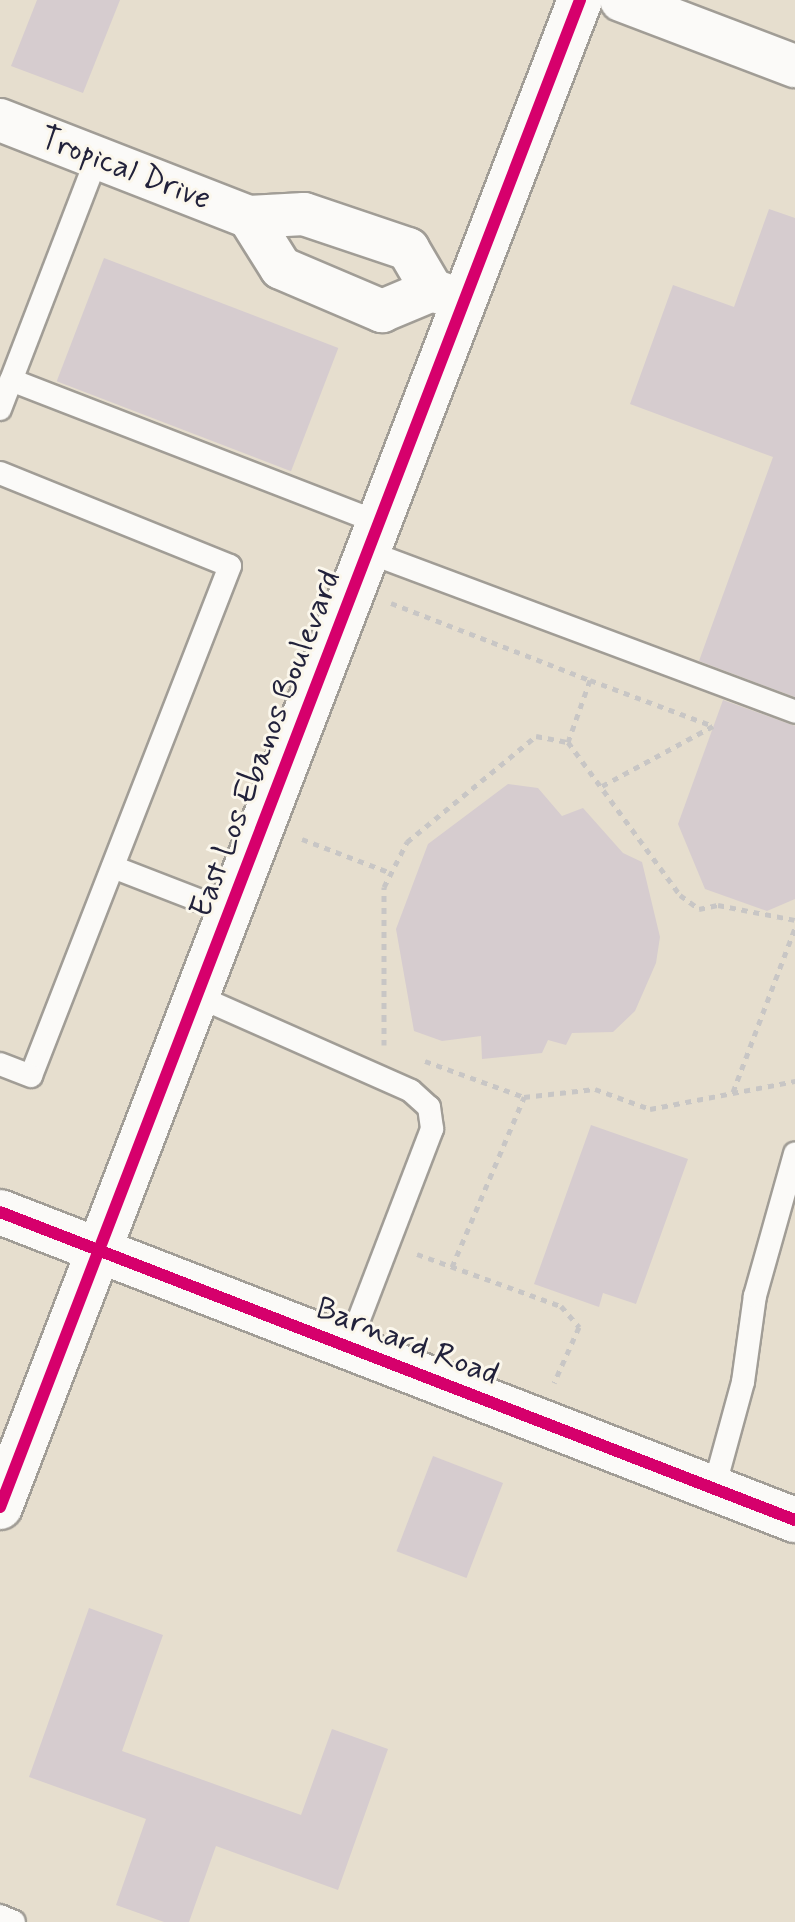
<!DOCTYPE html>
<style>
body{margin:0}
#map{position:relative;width:795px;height:1922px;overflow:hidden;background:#e6dece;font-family:Mynerve,sans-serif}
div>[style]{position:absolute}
.building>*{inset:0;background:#d6cccf;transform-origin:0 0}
.path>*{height:5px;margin-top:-2.5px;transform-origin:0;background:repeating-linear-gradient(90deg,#c8c6c5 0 6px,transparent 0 12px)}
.roads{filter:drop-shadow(2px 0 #a19d96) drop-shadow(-2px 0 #a19d96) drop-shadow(0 2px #a19d96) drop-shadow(0 -2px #a19d96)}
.service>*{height:22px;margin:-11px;padding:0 11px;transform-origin:11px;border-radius:11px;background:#fbfaf8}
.minor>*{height:42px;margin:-21px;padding:0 21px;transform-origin:21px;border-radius:21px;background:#fbfaf8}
.tertiary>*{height:44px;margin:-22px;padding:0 22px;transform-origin:22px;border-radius:22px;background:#fbfaf8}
.cycleway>*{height:12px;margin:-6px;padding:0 6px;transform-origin:6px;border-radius:6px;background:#d6006c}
span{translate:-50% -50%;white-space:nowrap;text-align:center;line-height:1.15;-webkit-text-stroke:6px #fbf7ec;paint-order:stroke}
.street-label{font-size:32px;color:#22223b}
</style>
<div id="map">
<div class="building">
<div style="clip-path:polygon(37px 0,120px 0,83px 93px,11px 66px)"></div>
<div style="clip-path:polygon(769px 209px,795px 218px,795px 697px,699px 661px,773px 457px,630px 404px,673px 285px,734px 307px)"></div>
<div style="left:104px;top:258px;width:251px;height:132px;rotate:21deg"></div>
<div style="clip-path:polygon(723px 700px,795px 726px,795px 899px,767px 911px,705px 889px,678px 824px)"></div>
<div style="clip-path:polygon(508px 784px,538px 788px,562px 816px,583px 808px,623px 853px,642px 862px,660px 937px,656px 963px,635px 1011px,613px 1032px,572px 1033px,566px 1045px,548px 1040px,542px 1053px,482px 1059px,481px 1036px,442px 1041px,414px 1031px,396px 929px,428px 844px)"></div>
<div style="clip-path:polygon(591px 1125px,688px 1159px,636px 1304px,603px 1293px,599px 1307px,534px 1284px)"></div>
<div style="left:433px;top:1456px;width:75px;height:102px;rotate:21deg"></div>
<div style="clip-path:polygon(89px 1608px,163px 1635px,122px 1751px,301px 1815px,332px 1729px,388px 1749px,338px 1890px,216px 1846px,189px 1922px,164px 1922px,116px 1905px,146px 1819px,29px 1777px)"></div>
</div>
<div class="path">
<div style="left:391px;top:603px;width:213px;rotate:21.2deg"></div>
<div style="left:590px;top:680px;width:66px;rotate:109.5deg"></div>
<div style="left:590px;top:680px;width:131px;rotate:20.5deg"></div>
<div style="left:713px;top:726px;width:128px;rotate:151.6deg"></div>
<div style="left:302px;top:839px;width:95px;rotate:20.9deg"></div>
<div style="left:384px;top:1045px;width:158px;rotate:-90deg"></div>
<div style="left:384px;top:887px;width:51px;rotate:-62.9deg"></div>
<div style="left:407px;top:842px;width:167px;rotate:-39.4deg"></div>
<div style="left:536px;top:736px;width:33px;rotate:11deg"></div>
<div style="left:568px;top:742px;width:190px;rotate:53.8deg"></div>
<div style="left:680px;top:895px;width:24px;rotate:36deg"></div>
<div style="left:699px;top:909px;width:19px;rotate:-12deg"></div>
<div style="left:718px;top:905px;width:78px;rotate:11deg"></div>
<div style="left:425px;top:1061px;width:105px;rotate:20deg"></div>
<div style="left:524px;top:1097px;width:71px;rotate:-6.4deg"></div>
<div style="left:595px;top:1089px;width:59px;rotate:20deg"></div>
<div style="left:650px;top:1109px;width:148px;rotate:-10.9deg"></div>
<div style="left:733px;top:1092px;width:175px;rotate:-69.3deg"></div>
<div style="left:417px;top:1254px;width:153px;rotate:19.9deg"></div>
<div style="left:561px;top:1306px;width:28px;rotate:49deg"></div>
<div style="left:579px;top:1327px;width:61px;rotate:114.1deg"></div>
<div style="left:452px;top:1267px;width:185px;rotate:-67deg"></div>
</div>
<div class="roads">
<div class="service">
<div style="left:11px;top:380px;width:395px;rotate:21.2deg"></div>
<div style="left:0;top:409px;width:269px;rotate:-68.9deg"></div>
<div style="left:0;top:473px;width:248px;rotate:22deg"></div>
<div style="left:230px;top:566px;width:547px;rotate:111.32deg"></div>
<div style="left:31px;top:1076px;width:33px;rotate:-159deg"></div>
<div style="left:368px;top:552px;width:456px;rotate:20.5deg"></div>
<div style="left:113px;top:867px;width:124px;rotate:21.2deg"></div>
<div style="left:197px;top:996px;width:234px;rotate:23.9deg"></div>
<div style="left:411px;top:1091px;width:24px;rotate:42deg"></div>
<div style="left:429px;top:1107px;width:22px;rotate:82deg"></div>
<div style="left:432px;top:1129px;width:235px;rotate:111deg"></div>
<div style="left:714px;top:1488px;width:110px;rotate:-74.7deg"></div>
<div style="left:743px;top:1382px;width:87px;rotate:-82.1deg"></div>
<div style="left:755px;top:1296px;width:148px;rotate:-74.3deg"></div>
<div style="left:0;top:1916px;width:15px;rotate:23deg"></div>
</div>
<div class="minor">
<div style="left:621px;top:0;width:186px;rotate:20.8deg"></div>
<div style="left:0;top:120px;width:267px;rotate:21.3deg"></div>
<div style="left:249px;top:217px;width:55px;rotate:-3.1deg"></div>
<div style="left:304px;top:214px;width:110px;rotate:18.6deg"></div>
<div style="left:408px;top:249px;width:48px;rotate:59.7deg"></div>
<div style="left:432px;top:290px;width:34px;rotate:19deg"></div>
<div style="left:249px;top:217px;width:60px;rotate:57.9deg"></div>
<div style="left:281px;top:268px;width:110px;rotate:23.1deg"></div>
<div style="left:382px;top:311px;width:54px;rotate:-22.8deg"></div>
</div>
<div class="tertiary">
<div style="left:0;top:1212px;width:853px;rotate:21.18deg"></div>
<div style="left:0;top:1507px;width:1615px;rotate:-68.95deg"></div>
</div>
</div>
<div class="cycleway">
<div style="left:0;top:1212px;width:853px;rotate:21.18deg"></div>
<div style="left:0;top:1507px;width:1615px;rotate:-68.95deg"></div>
</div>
<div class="street-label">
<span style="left:125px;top:169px;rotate:21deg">Tropical Drive</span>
<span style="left:266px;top:744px;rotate:-69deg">East Los Ebanos Boulevard</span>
<span style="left:407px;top:1342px;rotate:21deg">Barnard Road</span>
</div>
</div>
